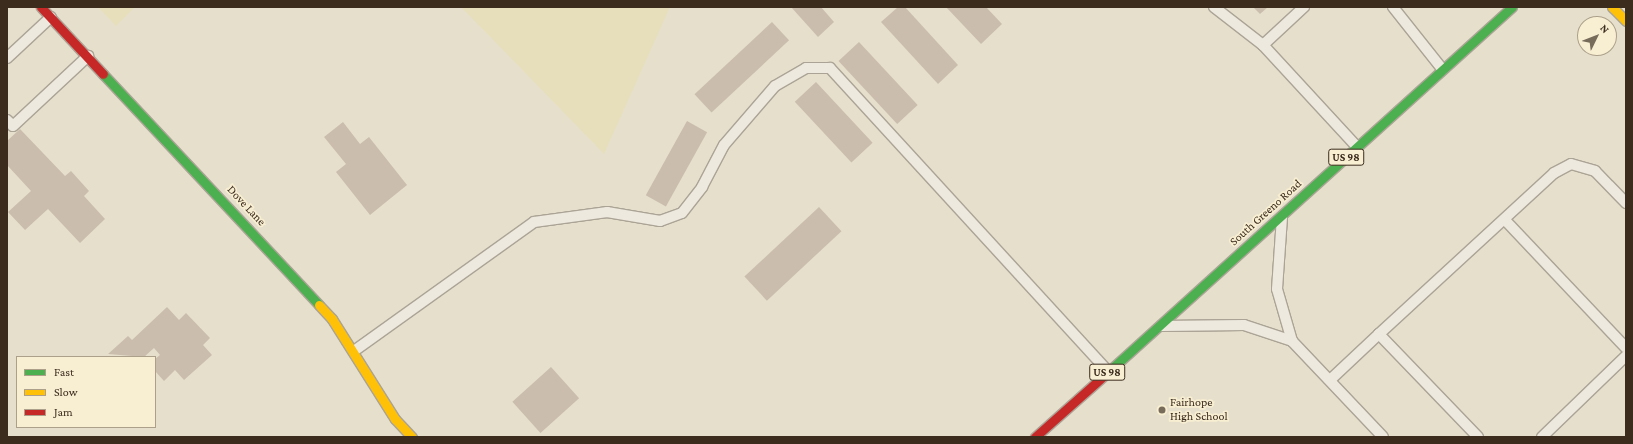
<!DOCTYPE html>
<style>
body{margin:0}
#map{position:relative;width:1633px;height:444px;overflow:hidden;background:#e6dfcc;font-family:"Crimson Pro",serif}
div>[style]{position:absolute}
.farmland>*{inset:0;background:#e7dfbc}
.building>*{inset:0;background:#cabdad;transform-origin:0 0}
.roads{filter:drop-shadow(1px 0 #aba496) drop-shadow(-1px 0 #aba496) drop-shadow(0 1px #aba496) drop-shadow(0 -1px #aba496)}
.lane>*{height:10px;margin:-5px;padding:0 5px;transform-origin:5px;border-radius:5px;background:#eee9df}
.fast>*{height:9px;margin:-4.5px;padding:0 4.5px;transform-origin:4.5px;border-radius:4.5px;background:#4caf50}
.slow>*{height:9px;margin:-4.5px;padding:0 4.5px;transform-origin:4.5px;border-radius:4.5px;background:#ffc107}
.jam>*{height:9px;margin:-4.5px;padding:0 4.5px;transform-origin:4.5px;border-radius:4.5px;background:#c62828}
.dots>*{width:11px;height:11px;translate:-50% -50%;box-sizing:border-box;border:2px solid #f8eed2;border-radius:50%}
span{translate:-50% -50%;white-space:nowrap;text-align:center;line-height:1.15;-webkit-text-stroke:3.5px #f8eed2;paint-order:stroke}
.shield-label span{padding:1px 3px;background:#f8eed2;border:1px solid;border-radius:3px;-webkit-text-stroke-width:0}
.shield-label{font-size:11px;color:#3b2c1d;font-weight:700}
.street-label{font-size:12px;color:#3b2c1d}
.poi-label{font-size:12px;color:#3b2c1d}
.left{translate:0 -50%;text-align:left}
.frame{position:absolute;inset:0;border:8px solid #3b2c1d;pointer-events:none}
.legend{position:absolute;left:16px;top:356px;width:140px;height:72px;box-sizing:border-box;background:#f8eed2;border:1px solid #aca08a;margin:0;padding:5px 7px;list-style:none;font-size:12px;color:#3b2c1d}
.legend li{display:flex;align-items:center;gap:8px;height:20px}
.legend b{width:20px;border:1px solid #aca08a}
.north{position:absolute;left:1577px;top:16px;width:40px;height:40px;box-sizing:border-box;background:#f8eed2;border:1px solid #aca08a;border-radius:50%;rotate:47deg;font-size:11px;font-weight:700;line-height:16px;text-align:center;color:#3b2c1d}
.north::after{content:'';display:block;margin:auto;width:14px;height:18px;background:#776b5a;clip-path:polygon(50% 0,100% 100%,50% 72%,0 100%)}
</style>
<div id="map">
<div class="farmland">
<div style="clip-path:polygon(98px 7px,135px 7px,116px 26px)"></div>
<div style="clip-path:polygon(461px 7px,670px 7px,604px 154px)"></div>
</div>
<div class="building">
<div style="clip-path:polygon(791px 7px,821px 7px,834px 22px,818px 37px)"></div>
<div style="clip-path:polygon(898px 7px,905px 7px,958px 65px,938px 84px,881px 22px)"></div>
<div style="clip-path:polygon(946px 7px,986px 7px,1002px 24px,981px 44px)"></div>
<div style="clip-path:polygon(1253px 7px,1268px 7px,1260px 14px)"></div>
<div style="left:772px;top:22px;width:25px;height:106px;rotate:47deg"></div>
<div style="left:859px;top:42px;width:86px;height:28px;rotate:47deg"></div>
<div style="left:816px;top:82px;width:83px;height:29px;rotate:47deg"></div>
<div style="left:687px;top:121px;width:23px;height:85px;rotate:29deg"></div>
<div style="clip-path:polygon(343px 122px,360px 144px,369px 137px,407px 185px,370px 215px,336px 172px,346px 164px,324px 137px)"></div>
<div style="clip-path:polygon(20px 129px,65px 176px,71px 171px,89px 191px,84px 196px,105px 219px,80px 243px,48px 209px,25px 230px,8px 212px,31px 191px,7px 165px,7px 141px)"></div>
<div style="left:819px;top:207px;width:33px;height:102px;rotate:47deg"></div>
<div style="clip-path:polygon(167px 307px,179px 320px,186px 313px,210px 338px,203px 345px,212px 355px,184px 380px,175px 370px,164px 381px,155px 371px,155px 359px,160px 355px,154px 348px,144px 357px,108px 354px,128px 336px,132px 340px)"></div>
<div style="left:551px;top:367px;width:42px;height:52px;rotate:48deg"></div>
</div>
<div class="roads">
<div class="lane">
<div style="left:1214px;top:7px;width:62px;rotate:37.8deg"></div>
<div style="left:1263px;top:45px;width:139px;rotate:47.3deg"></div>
<div style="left:1393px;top:7px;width:80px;rotate:51.6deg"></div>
<div style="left:1263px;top:45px;width:56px;rotate:-42.8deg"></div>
<div style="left:7px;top:58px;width:60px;rotate:-43deg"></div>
<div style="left:7px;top:120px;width:8px;rotate:45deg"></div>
<div style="left:13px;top:126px;width:103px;rotate:-43deg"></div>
<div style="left:1505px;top:220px;width:176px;rotate:46.6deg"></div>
<div style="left:1162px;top:326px;width:82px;rotate:-0.7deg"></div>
<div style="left:1244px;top:325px;width:51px;rotate:18.4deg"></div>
<div style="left:1292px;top:341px;width:54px;rotate:-106.1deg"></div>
<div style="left:1277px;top:289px;width:72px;rotate:-86deg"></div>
<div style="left:1292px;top:341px;width:132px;rotate:46.5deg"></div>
<div style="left:354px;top:351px;width:221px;rotate:-35.6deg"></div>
<div style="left:534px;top:222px;width:74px;rotate:-7.8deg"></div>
<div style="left:607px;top:212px;width:54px;rotate:9.6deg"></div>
<div style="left:660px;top:221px;width:23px;rotate:-20deg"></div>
<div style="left:682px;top:213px;width:33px;rotate:-52deg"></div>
<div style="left:702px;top:187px;width:47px;rotate:-62.4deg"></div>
<div style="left:724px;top:145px;width:78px;rotate:-49.2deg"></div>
<div style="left:775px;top:86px;width:36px;rotate:-30deg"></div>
<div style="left:806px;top:68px;width:24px"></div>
<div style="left:830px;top:68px;width:411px;rotate:47.5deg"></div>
<div style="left:1330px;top:380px;width:67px;rotate:-43.2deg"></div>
<div style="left:1478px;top:437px;width:143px;rotate:-133.9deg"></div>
<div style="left:1379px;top:334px;width:238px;rotate:-42.6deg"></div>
<div style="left:1554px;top:173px;width:19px;rotate:-28deg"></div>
<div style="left:1571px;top:164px;width:25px;rotate:16deg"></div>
<div style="left:1595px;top:171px;width:45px;rotate:45.9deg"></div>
<div style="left:1542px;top:437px;width:117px;rotate:-44deg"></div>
</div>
<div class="fast">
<div style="left:103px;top:74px;width:316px;rotate:46.9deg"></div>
<div style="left:1109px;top:371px;width:543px;rotate:-42.09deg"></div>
</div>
<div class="slow">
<div style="left:1612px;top:7px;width:20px;rotate:45deg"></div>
<div style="left:319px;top:305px;width:19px;rotate:47deg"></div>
<div style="left:332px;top:319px;width:118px;rotate:57.8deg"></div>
<div style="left:395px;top:419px;width:25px;rotate:47deg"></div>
</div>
<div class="jam">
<div style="left:41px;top:7px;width:91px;rotate:47.2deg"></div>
<div style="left:1035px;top:437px;width:99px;rotate:-41.7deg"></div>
</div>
</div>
<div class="dots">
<div style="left:1162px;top:410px;background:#776b5a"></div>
</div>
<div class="shield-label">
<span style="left:1346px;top:157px">US 98</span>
<span style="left:1107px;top:372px">US 98</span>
</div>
<div class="street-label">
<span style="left:246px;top:206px;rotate:47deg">Dove Lane</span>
<span style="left:1266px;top:213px;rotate:-42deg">South Greeno Road</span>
</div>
<div class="poi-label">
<span class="left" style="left:1170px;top:410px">Fairhope<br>High School</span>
</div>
<div class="frame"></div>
<ul class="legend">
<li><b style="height:5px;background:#4caf50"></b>Fast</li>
<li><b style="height:5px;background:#ffc107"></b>Slow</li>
<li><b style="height:5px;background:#c62828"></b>Jam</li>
</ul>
<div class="north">N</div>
</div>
